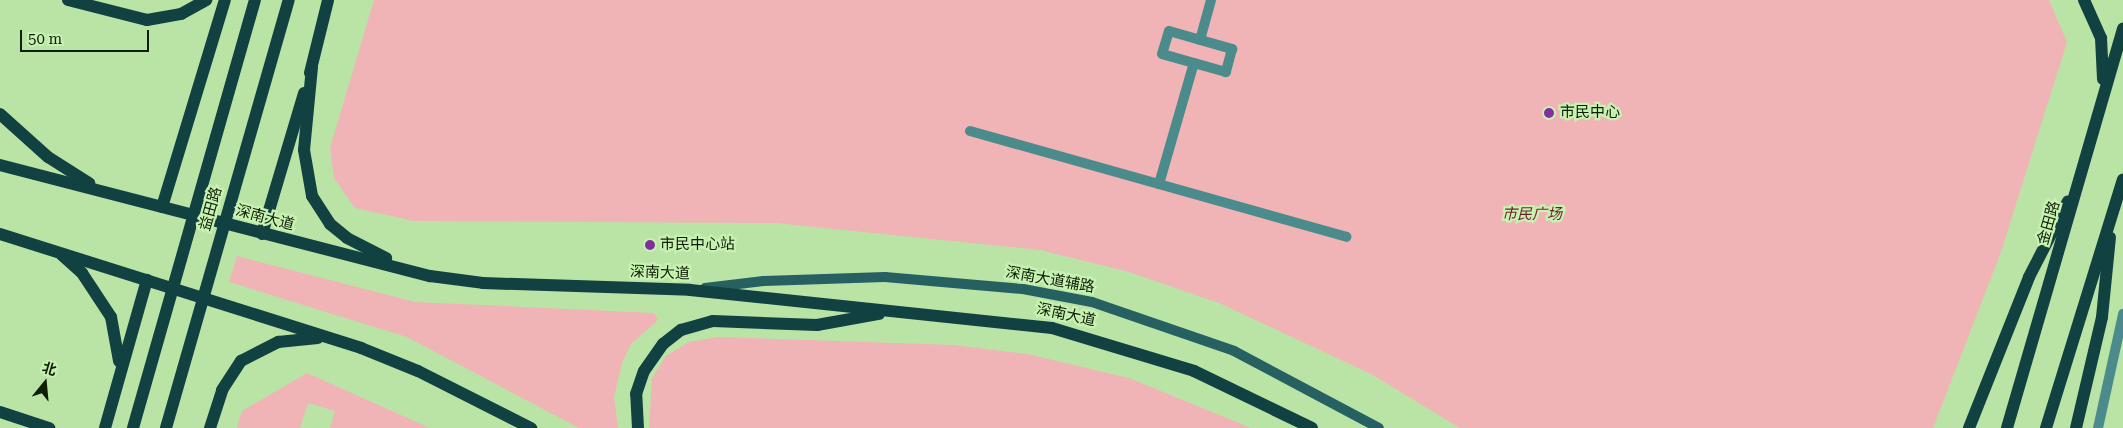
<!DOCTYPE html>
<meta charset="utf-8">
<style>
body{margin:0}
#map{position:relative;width:2123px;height:428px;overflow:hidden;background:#bae4a6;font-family:"Roboto Serif","Noto Sans SC",serif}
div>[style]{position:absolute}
.green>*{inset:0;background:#f0b3b6}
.street>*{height:10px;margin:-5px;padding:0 5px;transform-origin:5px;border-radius:5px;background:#4b8b8b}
.secondary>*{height:10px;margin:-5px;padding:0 5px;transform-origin:5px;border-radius:5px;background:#276060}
.primary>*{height:12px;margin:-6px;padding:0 6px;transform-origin:6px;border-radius:6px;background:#124141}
.primary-bridge>*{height:12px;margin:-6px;padding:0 6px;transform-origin:6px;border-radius:6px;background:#124141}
.dots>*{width:14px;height:14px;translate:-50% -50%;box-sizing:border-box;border:2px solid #c7f2b2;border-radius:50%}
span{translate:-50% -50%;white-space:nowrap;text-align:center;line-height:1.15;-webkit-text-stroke:4.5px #c7f2b2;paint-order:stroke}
.poi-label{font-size:15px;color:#0f1e06}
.left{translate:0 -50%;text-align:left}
.street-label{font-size:15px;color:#0f1e06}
.park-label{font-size:15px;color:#701d2b;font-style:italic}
.north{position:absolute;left:20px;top:358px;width:50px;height:50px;-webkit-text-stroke:4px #c7f2b2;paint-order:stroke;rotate:17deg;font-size:14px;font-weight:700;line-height:20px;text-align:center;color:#0f1e06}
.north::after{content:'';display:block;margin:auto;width:18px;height:22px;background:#0f1e06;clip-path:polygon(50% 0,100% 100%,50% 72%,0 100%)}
.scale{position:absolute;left:20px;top:30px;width:129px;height:22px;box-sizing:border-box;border:2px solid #0f1e06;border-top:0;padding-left:6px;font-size:15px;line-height:18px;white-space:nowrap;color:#0f1e06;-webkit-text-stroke:4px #c7f2b2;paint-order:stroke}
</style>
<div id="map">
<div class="green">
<div style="clip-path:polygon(374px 0,2049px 0,2067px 42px,2001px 252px,1933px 428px,1460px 428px,1371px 374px,1219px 303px,1129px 272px,1040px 250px,775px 223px,414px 221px,355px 208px,334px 178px,330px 148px)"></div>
<div style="clip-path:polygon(237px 256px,415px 302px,654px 313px,658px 320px,631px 344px,622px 363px,614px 397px,618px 428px,579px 428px,407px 337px,229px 282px)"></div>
<div style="clip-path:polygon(717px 337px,954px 345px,1027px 354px,1129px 378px,1251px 428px,649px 428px,652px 378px,666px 356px,689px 342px)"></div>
<div style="clip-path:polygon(307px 373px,430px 428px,330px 428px,335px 411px,308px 403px,300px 428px,237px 428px,242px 411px)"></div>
</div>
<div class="street">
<div style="left:1169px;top:31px;width:66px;rotate:15.9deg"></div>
<div style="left:1232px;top:49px;width:24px;rotate:105deg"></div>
<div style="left:1226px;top:72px;width:66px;rotate:-164.3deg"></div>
<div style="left:1162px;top:54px;width:24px;rotate:-73deg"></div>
<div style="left:1200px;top:40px;width:41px;rotate:-74.6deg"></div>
<div style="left:970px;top:131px;width:391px;rotate:15.7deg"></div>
<div style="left:1159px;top:184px;width:126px;rotate:-73.9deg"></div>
<div style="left:2098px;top:428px;width:117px;rotate:-77.6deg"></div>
</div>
<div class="secondary">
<div style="left:705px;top:288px;width:59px;rotate:-6.8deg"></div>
<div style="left:764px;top:281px;width:121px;rotate:-1.9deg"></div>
<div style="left:885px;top:277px;width:139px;rotate:5deg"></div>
<div style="left:1023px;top:289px;width:70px;rotate:10.7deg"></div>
<div style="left:1092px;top:302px;width:150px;rotate:19deg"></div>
<div style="left:1234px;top:351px;width:164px;rotate:28deg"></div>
</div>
<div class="primary">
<div style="left:68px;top:0;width:81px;rotate:14.2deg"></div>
<div style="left:147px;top:20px;width:35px;rotate:-10deg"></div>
<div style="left:181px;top:14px;width:29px;rotate:-29deg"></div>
<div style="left:2084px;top:0;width:42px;rotate:65.9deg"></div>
<div style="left:2101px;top:38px;width:41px;rotate:87.2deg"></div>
<div style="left:312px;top:67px;width:83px;rotate:95.5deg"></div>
<div style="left:304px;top:150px;width:47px;rotate:80.1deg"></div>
<div style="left:312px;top:196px;width:33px;rotate:57deg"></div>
<div style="left:330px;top:224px;width:22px;rotate:39deg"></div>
<div style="left:347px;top:238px;width:44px;rotate:27.1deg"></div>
<div style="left:310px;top:73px;width:75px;rotate:-76.1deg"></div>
<div style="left:0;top:114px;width:64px;rotate:41.9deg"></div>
<div style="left:48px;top:157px;width:49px;rotate:32.4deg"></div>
<div style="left:0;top:165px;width:444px;rotate:14.5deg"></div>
<div style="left:430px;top:276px;width:53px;rotate:7.5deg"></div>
<div style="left:483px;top:283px;width:207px;rotate:1.9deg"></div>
<div style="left:690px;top:290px;width:364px;rotate:6deg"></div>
<div style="left:1052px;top:328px;width:148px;rotate:16.8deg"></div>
<div style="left:1194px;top:371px;width:131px;rotate:25.8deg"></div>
<div style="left:162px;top:207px;width:216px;rotate:-73.1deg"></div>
<div style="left:0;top:234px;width:379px;rotate:17.5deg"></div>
<div style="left:361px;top:348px;width:61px;rotate:22deg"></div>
<div style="left:418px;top:371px;width:127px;rotate:26.8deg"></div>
<div style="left:262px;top:234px;width:147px;rotate:-73.4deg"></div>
<div style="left:62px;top:255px;width:27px;rotate:42deg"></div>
<div style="left:82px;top:273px;width:53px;rotate:56.6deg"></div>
<div style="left:111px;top:317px;width:45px;rotate:79.7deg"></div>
<div style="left:0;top:412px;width:52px;rotate:18.1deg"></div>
<div style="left:105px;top:428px;width:154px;rotate:-74.2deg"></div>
<div style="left:210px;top:428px;width:40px;rotate:-72deg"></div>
<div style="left:222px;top:390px;width:35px;rotate:-57deg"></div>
<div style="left:241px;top:361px;width:42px;rotate:-27.2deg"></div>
<div style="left:278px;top:342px;width:40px;rotate:-5.7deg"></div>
<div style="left:638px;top:428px;width:34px;rotate:-93deg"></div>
<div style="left:636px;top:394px;width:24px;rotate:-71deg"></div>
<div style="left:644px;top:371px;width:33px;rotate:-55deg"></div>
<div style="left:663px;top:344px;width:23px;rotate:-38deg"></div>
<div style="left:681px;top:330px;width:33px;rotate:-16deg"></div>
<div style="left:713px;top:321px;width:104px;rotate:2.2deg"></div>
<div style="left:817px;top:325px;width:63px;rotate:-10.1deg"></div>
<div style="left:1969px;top:428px;width:162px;rotate:-68.3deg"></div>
<div style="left:2029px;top:277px;width:85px;rotate:-62.8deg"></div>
<div style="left:2007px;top:428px;width:416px;rotate:-73.8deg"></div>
<div style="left:2046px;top:428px;width:260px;rotate:-72.8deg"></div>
<div style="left:2076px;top:428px;width:114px;rotate:-76.8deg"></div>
<div style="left:2102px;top:317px;width:80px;rotate:-84.3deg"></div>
</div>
<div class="primary-bridge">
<div style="left:133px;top:428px;width:445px;rotate:-74.1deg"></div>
<div style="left:166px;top:428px;width:445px;rotate:-74deg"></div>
</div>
<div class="dots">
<div style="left:1549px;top:113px;background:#812f9f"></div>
<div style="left:650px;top:245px;background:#812f9f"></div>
</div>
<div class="poi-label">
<span class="left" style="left:1560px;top:113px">市民中心</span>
<span class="left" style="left:660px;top:245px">市民中心站</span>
</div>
<div class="street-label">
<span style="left:211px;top:209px;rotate:-74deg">益田路</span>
<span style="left:265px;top:218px;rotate:15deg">深南大道</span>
<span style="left:2049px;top:223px;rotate:-74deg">金田路</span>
<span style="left:660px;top:273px;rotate:2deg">深南大道</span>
<span style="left:1050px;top:280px;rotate:10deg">深南大道辅路</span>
<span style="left:1066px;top:315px;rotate:12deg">深南大道</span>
</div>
<div class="park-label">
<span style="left:1532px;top:215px">市民广场</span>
</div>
<div class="north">北</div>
<div class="scale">50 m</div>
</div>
